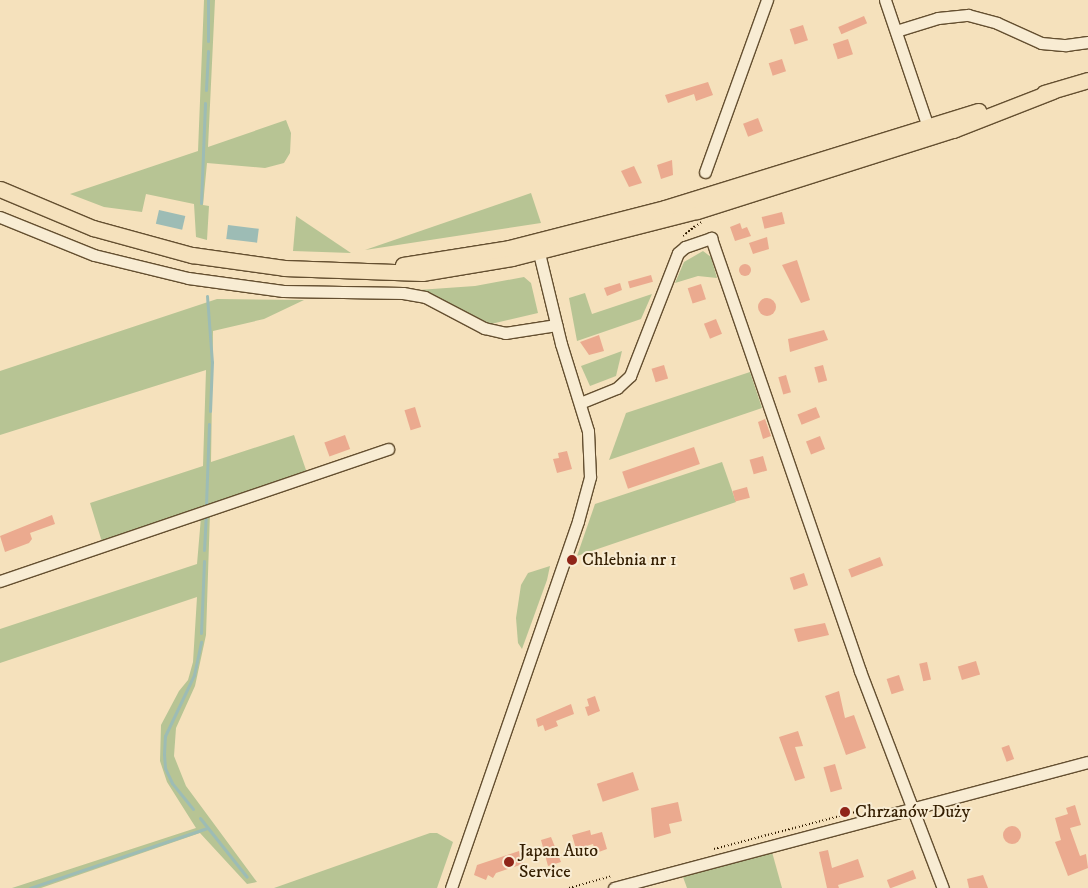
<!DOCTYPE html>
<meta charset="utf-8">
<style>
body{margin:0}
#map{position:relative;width:1088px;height:888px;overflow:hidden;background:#f5e1bc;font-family:"IM FELL DW Pica",serif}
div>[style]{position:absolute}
.green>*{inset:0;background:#b7c494}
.water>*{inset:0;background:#9dbcb5;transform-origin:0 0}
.stream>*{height:3px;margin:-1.5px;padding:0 1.5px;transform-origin:1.5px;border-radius:1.5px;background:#9dbcb5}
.building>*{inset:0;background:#ebaa8f;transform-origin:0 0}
.round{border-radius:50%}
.path>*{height:2px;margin-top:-1px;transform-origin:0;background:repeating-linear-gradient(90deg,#341e01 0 1px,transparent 0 3.5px)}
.roads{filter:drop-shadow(1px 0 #644f30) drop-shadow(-1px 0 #644f30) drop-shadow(0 1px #644f30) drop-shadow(0 -1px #644f30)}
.minor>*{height:11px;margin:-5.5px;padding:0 5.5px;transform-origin:5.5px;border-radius:5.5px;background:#f8ecd3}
.major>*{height:15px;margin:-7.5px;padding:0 7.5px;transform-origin:7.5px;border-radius:7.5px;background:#f5e1bc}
.dots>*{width:14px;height:14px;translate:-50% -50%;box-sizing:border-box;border:2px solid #f8ecd3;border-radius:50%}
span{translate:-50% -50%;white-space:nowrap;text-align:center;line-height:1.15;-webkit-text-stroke:4px #f8ecd3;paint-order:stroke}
.poi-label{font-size:18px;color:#341e01}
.left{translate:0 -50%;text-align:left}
</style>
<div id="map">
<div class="green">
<div style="clip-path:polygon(204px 0,215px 0,208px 147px,286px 120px,291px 133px,290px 153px,284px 163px,265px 168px,207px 163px,203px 205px,209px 206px,207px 240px,196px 237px,194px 204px,146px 194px,142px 212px,104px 207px,70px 194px,198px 151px)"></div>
<div style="clip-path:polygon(531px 193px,541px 223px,365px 250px)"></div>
<div style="clip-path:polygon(296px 216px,351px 253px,293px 251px)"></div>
<div style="clip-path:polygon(703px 251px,711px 257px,717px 278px,698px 276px,675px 283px,684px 262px)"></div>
<div style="clip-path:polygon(524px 277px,531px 283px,538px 313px,491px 324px,418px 290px,475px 286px)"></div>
<div style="clip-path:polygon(585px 293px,592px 314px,652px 294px,641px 319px,577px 341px,569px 298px)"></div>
<div style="clip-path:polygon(217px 299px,304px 300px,264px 319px,213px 331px,211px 462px,294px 435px,307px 473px,102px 542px,90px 503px,203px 466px,206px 370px,0 435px,0 371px)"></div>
<div style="clip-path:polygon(622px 351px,616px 376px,590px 386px,581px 366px)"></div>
<div style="clip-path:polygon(750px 372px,762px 408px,609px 460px,626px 413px)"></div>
<div style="clip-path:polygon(722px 462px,736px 502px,577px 556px,595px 504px)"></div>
<div style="clip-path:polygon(210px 513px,206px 635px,195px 686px,176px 728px,174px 756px,186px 786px,257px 882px,247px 884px,200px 833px,41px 888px,12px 888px,196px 828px,167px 782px,160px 761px,161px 725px,179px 691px,188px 680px,193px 662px,197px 597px,0 663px,0 629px,197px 564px,201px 517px)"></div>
<div style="clip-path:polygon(550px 566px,547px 580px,522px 649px,518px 643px,516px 618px,521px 585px,528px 573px)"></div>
<div style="clip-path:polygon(430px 833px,437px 833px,453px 842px,437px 888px,274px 888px)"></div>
<div style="clip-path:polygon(772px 852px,782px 888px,687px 888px,683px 877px)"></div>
</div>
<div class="water">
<div style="left:159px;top:210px;width:27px;height:14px;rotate:13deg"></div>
<div style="left:228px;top:225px;width:31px;height:14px;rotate:7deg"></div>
</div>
<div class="stream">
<div style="left:208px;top:41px;width:41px;rotate:-90deg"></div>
<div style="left:206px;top:90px;width:39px;rotate:-87deg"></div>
<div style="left:201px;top:203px;width:100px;rotate:-87.7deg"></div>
<div style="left:207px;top:296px;width:66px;rotate:85.7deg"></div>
<div style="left:212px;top:362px;width:49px;rotate:92.3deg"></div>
<div style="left:206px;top:505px;width:81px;rotate:-87.9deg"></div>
<div style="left:204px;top:550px;width:34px;rotate:-87deg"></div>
<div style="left:201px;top:633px;width:72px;rotate:-87.6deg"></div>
<div style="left:193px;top:809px;width:33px;rotate:-129deg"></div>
<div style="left:172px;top:783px;width:17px;rotate:-115deg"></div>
<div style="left:165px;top:768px;width:14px;rotate:-94deg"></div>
<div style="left:164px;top:754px;width:18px;rotate:-87deg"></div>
<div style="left:165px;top:736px;width:68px;rotate:-64.6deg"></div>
<div style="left:194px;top:675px;width:34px;rotate:-78deg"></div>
<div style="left:200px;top:818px;width:75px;rotate:51.5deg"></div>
<div style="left:30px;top:888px;width:187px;rotate:-18.7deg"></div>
</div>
<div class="building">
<div style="left:864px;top:16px;width:8px;height:28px;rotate:67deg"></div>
<div style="left:803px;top:25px;width:16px;height:14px;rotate:72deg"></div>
<div style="left:848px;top:39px;width:16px;height:16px;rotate:72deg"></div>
<div style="left:782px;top:59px;width:13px;height:14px;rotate:72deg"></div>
<div style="clip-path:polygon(708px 82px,713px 95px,696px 101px,694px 94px,668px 103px,665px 95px)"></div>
<div style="left:758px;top:118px;width:14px;height:16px;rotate:69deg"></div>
<div style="clip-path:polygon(672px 160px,673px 175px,661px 179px,657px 165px)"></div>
<div style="clip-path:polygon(634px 166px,642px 183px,629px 187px,621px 171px)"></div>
<div style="left:782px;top:212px;width:12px;height:21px;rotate:76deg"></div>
<div style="clip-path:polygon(740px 223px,742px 229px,747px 227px,751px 236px,735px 241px,730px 227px)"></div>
<div style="clip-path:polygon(767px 237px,769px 249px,753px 254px,749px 243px)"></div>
<div style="clip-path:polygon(797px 260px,810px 300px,801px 303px,782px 265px)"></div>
<div class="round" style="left:739px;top:264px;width:12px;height:12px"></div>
<div style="left:651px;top:275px;width:7px;height:24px;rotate:74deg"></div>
<div style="clip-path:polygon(620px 283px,622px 290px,607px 296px,604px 288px)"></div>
<div style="left:701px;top:284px;width:16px;height:14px;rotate:72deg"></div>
<div class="round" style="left:758px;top:298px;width:18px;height:18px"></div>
<div style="left:716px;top:319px;width:16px;height:13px;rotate:68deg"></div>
<div style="clip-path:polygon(824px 330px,828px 340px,790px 352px,788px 339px)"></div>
<div style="clip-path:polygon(599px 335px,604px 351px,589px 355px,580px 342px)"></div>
<div style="left:664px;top:365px;width:14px;height:13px;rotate:73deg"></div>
<div style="left:823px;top:365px;width:16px;height:9px;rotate:75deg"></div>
<div style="left:786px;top:375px;width:18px;height:8px;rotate:74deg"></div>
<div style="left:415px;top:407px;width:21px;height:11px;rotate:73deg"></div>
<div style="left:816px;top:407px;width:11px;height:20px;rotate:68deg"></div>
<div style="clip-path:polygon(765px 419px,771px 436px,763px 439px,758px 422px)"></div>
<div style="left:345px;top:435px;width:15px;height:22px;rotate:70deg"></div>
<div style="left:820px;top:436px;width:14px;height:15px;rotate:69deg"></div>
<div style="left:694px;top:447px;width:18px;height:76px;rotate:71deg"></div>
<div style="clip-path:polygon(567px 451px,572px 469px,557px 473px,553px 459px,559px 458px,558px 453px)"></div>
<div style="left:763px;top:456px;width:15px;height:14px;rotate:74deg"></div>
<div style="left:747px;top:487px;width:11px;height:15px;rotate:75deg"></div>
<div style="clip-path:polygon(52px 515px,55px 524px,30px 533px,32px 539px,29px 543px,5px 552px,0 536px)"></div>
<div style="left:880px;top:557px;width:9px;height:34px;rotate:69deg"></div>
<div style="left:804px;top:573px;width:13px;height:15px;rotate:72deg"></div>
<div style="clip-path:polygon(825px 623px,829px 635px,798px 642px,794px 629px)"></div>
<div style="left:976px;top:661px;width:14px;height:19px;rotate:73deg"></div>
<div style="left:927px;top:662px;width:18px;height:8px;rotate:77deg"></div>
<div style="left:899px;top:675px;width:16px;height:13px;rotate:72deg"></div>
<div style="clip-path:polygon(839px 691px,845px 718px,854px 715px,866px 748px,846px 755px,825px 696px)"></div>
<div style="clip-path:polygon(595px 696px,600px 711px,588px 716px,585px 707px,589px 706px,587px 699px)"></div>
<div style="clip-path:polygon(571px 704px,574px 714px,556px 721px,558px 726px,545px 731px,543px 725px,538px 727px,536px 719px)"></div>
<div style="clip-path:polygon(798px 731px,803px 746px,795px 747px,805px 778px,795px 781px,779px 737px)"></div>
<div style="left:1009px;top:745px;width:15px;height:8px;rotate:70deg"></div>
<div style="left:835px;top:764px;width:26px;height:12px;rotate:74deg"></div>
<div style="left:633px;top:772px;width:19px;height:38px;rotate:72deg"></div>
<div style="clip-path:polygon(678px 802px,682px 821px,669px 824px,671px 833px,654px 838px,651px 808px)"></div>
<div style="clip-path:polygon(1075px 805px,1081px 825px,1070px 828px,1080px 856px,1086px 854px,1088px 868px,1068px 876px,1055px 842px,1061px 840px,1055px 818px,1068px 814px,1066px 808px)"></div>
<div class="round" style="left:1003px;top:826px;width:18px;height:18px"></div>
<div style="clip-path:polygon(590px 830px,591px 835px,602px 832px,607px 849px,596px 853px,593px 844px,576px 849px,572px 835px)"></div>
<div style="clip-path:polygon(551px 837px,561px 862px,548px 866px,541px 840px)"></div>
<div style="clip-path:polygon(828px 850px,832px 868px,858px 859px,864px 877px,838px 885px,839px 888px,827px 888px,819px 852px)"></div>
<div style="clip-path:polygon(519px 851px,523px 864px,496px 873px,493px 878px,488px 875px,486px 880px,474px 875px,477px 865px)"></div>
<div style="left:913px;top:870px;width:9px;height:28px;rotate:69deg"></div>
<div style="clip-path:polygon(983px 875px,988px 888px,969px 888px,967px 879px)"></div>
</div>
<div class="path">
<div style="left:686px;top:233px;width:19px;rotate:-35deg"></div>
<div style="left:683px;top:236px;width:17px;rotate:-40deg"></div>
<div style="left:714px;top:849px;width:150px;rotate:-14.7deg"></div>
<div style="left:569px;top:888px;width:45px;rotate:-15.6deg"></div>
</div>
<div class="roads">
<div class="minor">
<div style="left:885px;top:0;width:140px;rotate:71.3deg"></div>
<div style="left:896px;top:31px;width:44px;rotate:-17.2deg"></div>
<div style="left:938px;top:18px;width:30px;rotate:-6deg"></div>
<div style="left:968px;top:15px;width:30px;rotate:15deg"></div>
<div style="left:997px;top:23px;width:48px;rotate:24.4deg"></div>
<div style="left:1041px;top:43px;width:25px;rotate:5deg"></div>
<div style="left:1066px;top:45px;width:22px;rotate:-8deg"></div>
<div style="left:705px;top:172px;width:183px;rotate:-70.2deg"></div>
<div style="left:0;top:217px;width:101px;rotate:22deg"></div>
<div style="left:94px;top:255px;width:97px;rotate:13.7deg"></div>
<div style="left:188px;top:278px;width:96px;rotate:7.8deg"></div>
<div style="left:283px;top:291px;width:120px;rotate:1deg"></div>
<div style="left:403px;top:293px;width:22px;rotate:10deg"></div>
<div style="left:425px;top:297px;width:67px;rotate:27.7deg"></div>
<div style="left:484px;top:328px;width:22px;rotate:13deg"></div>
<div style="left:505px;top:333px;width:52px;rotate:-8.9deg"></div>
<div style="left:580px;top:403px;width:40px;rotate:-22deg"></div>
<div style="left:617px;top:388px;width:18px;rotate:-43deg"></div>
<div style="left:630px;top:376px;width:132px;rotate:-68.7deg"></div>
<div style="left:678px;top:253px;width:9px;rotate:-41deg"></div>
<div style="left:685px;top:247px;width:28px;rotate:-19deg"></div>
<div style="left:711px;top:238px;width:458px;rotate:71deg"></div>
<div style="left:860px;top:671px;width:232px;rotate:69.1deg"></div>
<div style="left:0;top:581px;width:410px;rotate:-18.8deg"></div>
<div style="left:451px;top:888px;width:388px;rotate:-70.9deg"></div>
<div style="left:578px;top:521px;width:46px;rotate:-74.7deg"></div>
<div style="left:590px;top:477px;width:46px;rotate:-92.5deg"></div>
<div style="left:588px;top:431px;width:91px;rotate:-107.2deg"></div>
<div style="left:561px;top:344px;width:102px;rotate:-103.6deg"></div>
<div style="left:614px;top:888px;width:490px;rotate:-14.9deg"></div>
</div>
<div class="major">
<div style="left:1044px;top:93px;width:46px;rotate:-16.5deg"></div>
<div style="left:0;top:189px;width:101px;rotate:22.8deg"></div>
<div style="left:93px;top:228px;width:103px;rotate:15.3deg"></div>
<div style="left:192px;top:255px;width:93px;rotate:8deg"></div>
<div style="left:284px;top:268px;width:138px;rotate:2.1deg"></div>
<div style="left:422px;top:273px;width:91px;rotate:-9.5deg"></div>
<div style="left:512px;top:258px;width:191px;rotate:-14.3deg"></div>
<div style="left:697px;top:211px;width:269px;rotate:-17.6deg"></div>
<div style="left:953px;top:130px;width:107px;rotate:-21.3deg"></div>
<div style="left:403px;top:265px;width:107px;rotate:-9.1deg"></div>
<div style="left:509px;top:248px;width:161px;rotate:-14.4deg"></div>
<div style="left:665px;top:208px;width:328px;rotate:-17.2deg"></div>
</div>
</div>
<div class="dots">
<div style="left:572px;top:560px;background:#8f2418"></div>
<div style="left:845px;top:812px;background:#8f2418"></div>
<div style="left:509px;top:862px;background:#8f2418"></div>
</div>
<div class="poi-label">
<span class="left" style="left:582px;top:560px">Chlebnia nr 1</span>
<span class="left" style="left:855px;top:812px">Chrzanów Duży</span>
<span class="left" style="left:519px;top:862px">Japan Auto<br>Service</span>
</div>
</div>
